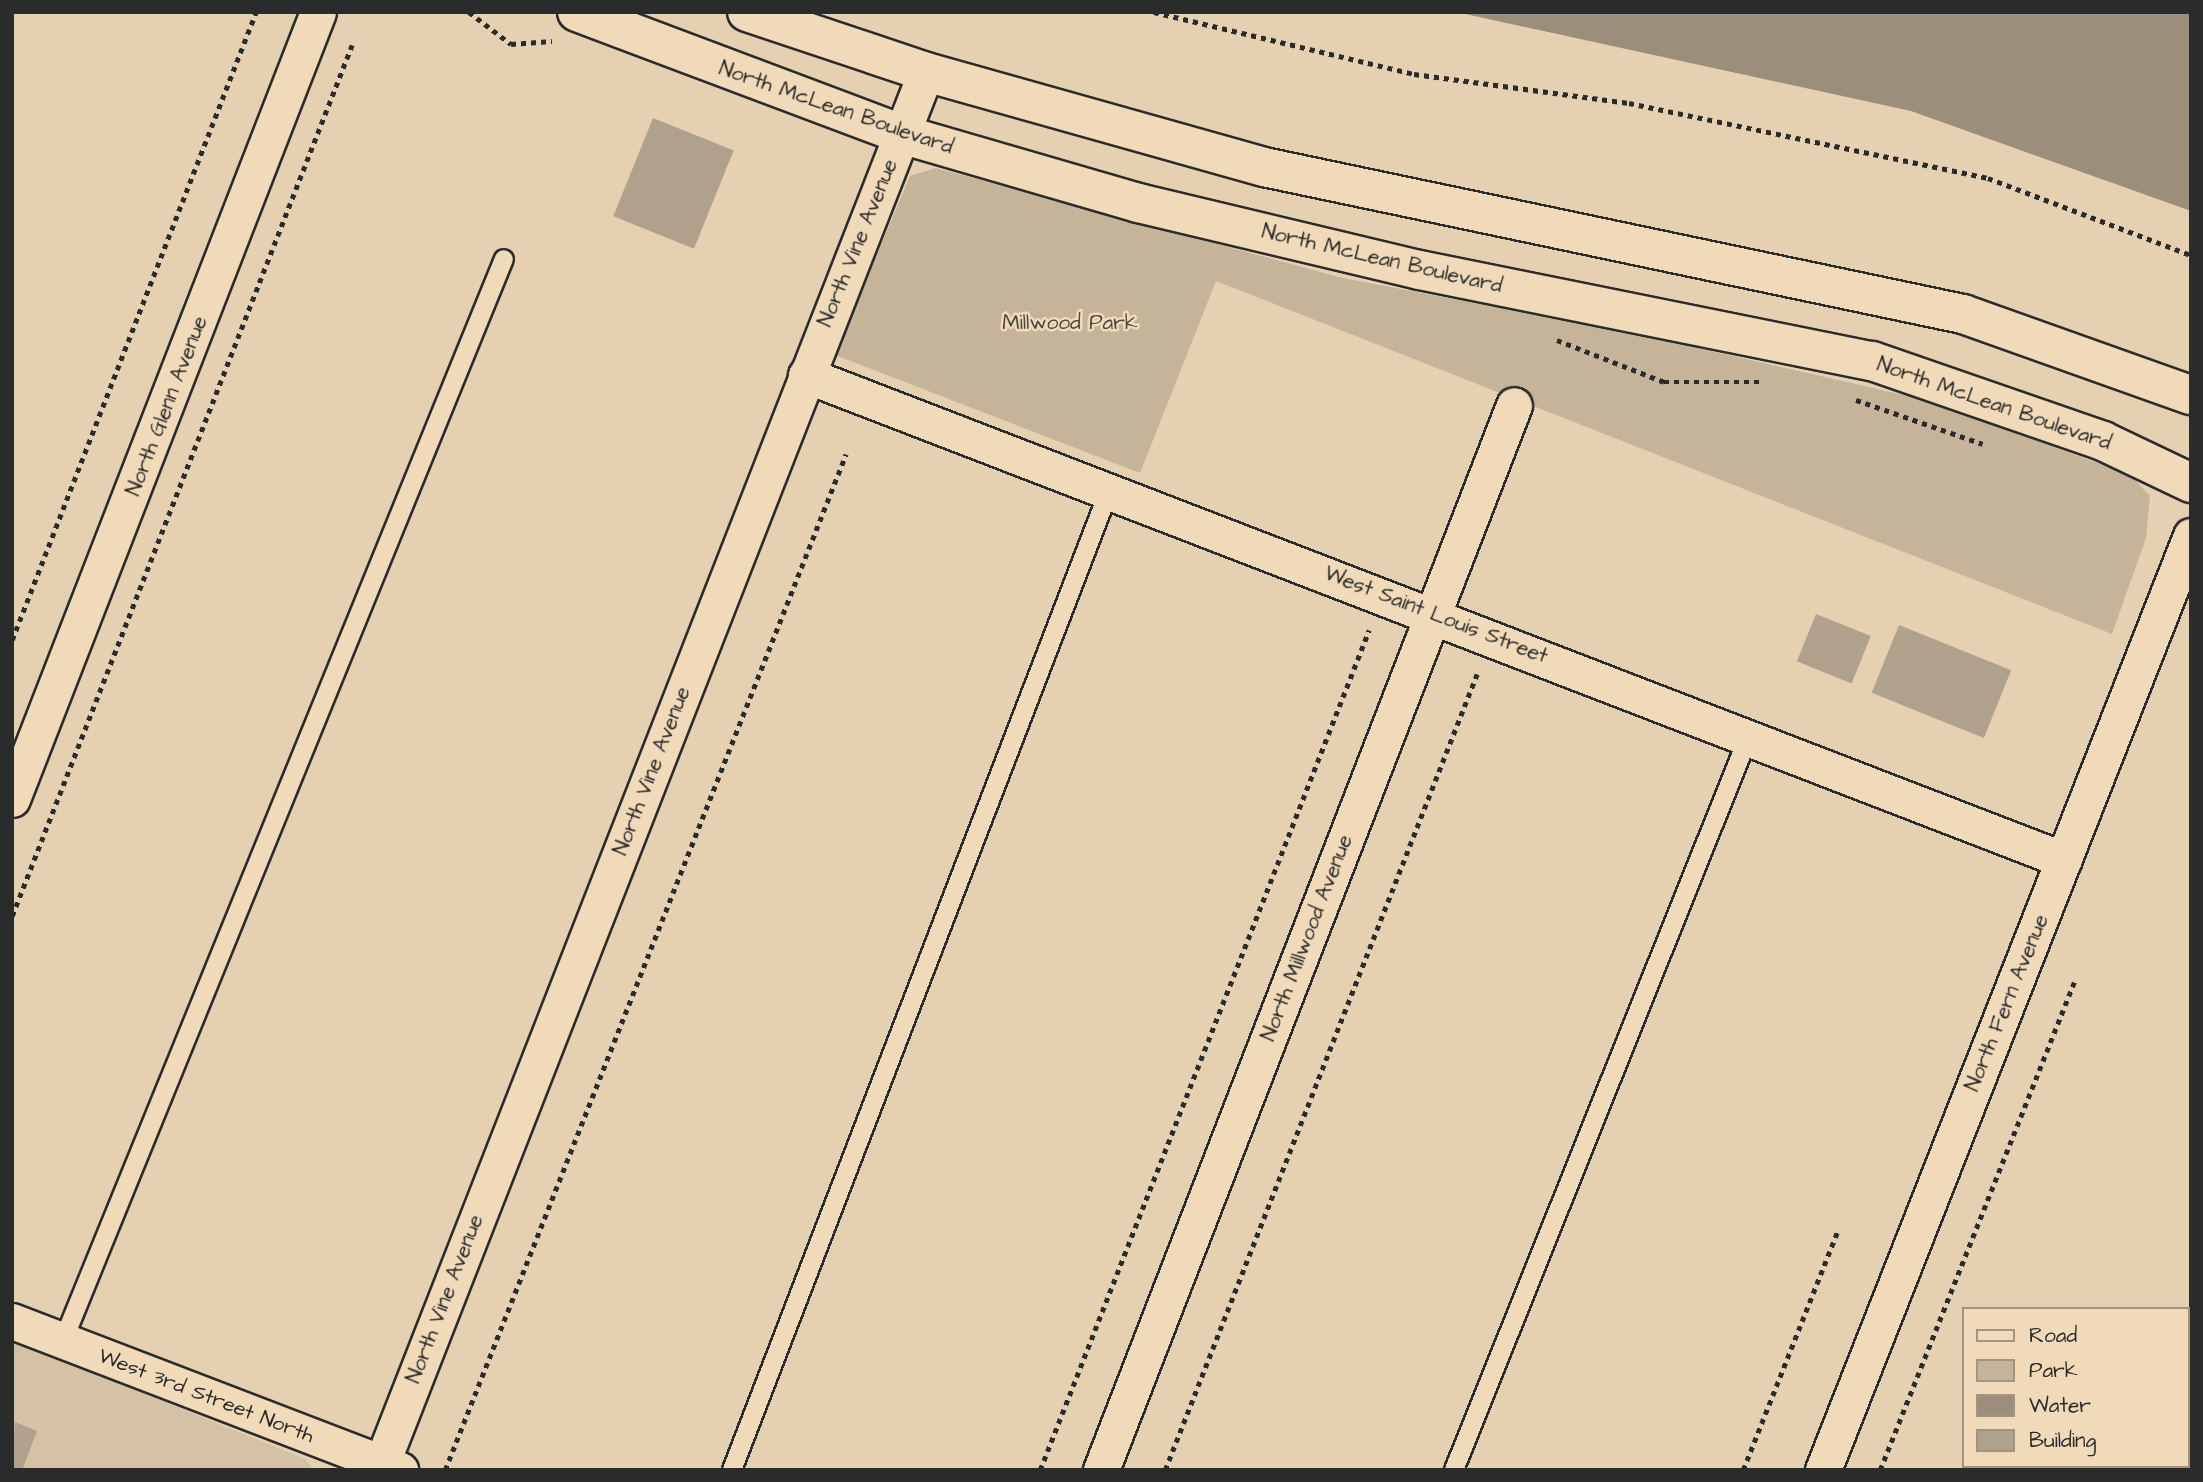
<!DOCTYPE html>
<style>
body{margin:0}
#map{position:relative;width:2203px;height:1482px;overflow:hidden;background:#e5d0b1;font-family:"Architects Daughter",sans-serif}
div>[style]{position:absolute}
.built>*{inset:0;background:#d5c2a6}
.green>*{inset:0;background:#c6b49a}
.water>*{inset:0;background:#9b8e7b}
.building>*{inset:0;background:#b0a18c;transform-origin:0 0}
.path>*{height:4.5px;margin-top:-2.25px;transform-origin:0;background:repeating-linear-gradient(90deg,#2b2b2b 0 5px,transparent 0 10px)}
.roads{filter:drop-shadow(2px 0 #2b2b2b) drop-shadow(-2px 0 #2b2b2b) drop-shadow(0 2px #2b2b2b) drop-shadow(0 -2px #2b2b2b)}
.lane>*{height:18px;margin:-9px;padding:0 9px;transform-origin:9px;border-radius:9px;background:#f1dab9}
.street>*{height:35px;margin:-17.5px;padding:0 17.5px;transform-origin:17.5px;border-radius:17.5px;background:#f1dab9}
.secondary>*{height:38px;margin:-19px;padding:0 19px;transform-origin:19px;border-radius:19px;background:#f1dab9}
span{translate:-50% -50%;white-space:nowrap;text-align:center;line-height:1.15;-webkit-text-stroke:5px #f1dab9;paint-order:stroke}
.street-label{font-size:21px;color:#2b2b2b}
.park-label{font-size:21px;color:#4a4641}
.frame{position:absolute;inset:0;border:14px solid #2b2b2b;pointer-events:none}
.legend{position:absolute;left:1962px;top:1307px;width:228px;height:161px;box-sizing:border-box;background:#f1dab9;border:2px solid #a29480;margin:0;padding:9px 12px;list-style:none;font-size:21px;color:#2b2b2b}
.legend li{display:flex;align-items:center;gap:14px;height:35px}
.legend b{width:35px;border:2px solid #a29480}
</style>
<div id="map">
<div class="built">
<div style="clip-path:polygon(12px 1340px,305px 1459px,314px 1470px,12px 1470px)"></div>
</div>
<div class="green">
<div style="clip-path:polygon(936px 168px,1343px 278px,1632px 333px,1921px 399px,2130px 475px,2150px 496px,2146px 538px,2112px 634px,1216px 281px,1140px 473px,835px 355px,910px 176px)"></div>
</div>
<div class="water">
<div style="clip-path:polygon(1456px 12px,2191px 12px,2191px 211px,1911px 111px)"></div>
</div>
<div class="building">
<div style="left:653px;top:118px;width:87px;height:106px;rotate:22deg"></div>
<div style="left:1816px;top:614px;width:59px;height:51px;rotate:22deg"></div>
<div style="left:1899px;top:625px;width:121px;height:73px;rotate:22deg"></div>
<div style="clip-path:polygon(15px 1422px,37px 1431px,22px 1470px,12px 1470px)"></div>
</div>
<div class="path">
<div style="left:469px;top:12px;width:53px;rotate:37.3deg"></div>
<div style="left:511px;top:44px;width:41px;rotate:-4.2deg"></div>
<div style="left:1154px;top:12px;width:267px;rotate:13.4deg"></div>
<div style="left:1414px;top:74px;width:217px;rotate:7.7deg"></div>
<div style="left:1629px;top:103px;width:367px;rotate:11.8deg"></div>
<div style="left:1988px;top:178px;width:217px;rotate:20.8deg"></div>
<div style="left:1557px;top:340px;width:115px;rotate:21.4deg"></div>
<div style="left:1664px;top:382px;width:100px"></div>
<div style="left:1856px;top:400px;width:134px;rotate:19.1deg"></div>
<div style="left:12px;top:640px;width:674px;rotate:-68.77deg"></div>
<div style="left:12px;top:916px;width:935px;rotate:-68.68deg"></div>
<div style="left:445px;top:1470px;width:1092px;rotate:-68.46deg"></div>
<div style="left:1040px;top:1470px;width:902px;rotate:-68.61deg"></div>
<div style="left:1165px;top:1470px;width:855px;rotate:-68.6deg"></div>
<div style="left:1743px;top:1470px;width:256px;rotate:-68.4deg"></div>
<div style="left:1880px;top:1470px;width:527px;rotate:-68.3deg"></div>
</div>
<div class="roads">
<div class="lane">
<div style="left:63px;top:1341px;width:1168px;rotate:-67.83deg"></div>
<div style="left:732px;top:1470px;width:1049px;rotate:-68.94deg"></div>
<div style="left:1454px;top:1470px;width:789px;rotate:-68.12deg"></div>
</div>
<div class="street">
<div style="left:806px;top:375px;width:1348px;rotate:21.08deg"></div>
<div style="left:12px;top:799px;width:844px;rotate:-68.75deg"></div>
<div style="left:12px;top:1321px;width:416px;rotate:21deg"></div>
<div style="left:379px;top:1470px;width:1501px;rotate:-68.63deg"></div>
<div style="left:1101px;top:1470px;width:1142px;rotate:-68.8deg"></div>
<div style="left:1823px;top:1470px;width:1004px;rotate:-68.5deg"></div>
</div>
<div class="secondary">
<div style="left:577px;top:12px;width:346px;rotate:20.6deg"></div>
<div style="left:901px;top:134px;width:247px;rotate:16.2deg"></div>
<div style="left:1138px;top:203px;width:289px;rotate:13.4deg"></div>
<div style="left:1419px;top:270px;width:462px;rotate:11.4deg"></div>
<div style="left:1872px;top:361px;width:244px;rotate:19.1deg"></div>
<div style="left:2103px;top:441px;width:98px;rotate:25.5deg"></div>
<div style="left:747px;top:12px;width:189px;rotate:18.5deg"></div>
<div style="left:926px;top:72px;width:351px;rotate:15.7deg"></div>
<div style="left:1264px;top:167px;width:714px;rotate:11.88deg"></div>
<div style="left:1963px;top:314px;width:242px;rotate:19.6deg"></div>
</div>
</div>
<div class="street-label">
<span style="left:836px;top:108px;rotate:19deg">North McLean Boulevard</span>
<span style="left:858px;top:243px;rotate:-68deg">North Vine Avenue</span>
<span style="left:1382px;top:259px;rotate:13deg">North McLean Boulevard</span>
<span style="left:1994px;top:404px;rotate:19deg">North McLean Boulevard</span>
<span style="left:167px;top:406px;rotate:-69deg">North Glenn Avenue</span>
<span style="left:1436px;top:615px;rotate:21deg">West Saint Louis Street</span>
<span style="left:652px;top:771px;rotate:-69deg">North Vine Avenue</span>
<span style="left:1307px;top:938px;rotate:-69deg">North Millwood Avenue</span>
<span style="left:2007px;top:1003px;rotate:-68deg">North Fern Avenue</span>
<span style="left:445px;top:1299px;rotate:-69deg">North Vine Avenue</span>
<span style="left:206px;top:1396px;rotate:21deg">West 3rd Street North</span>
</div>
<div class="park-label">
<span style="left:1070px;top:323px">Millwood Park</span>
</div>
<div class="frame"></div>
<ul class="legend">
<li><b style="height:9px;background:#f1dab9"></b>Road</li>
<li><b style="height:19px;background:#c6b49a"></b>Park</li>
<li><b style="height:19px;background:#9b8e7b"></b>Water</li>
<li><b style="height:19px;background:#b0a18c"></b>Building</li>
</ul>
</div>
